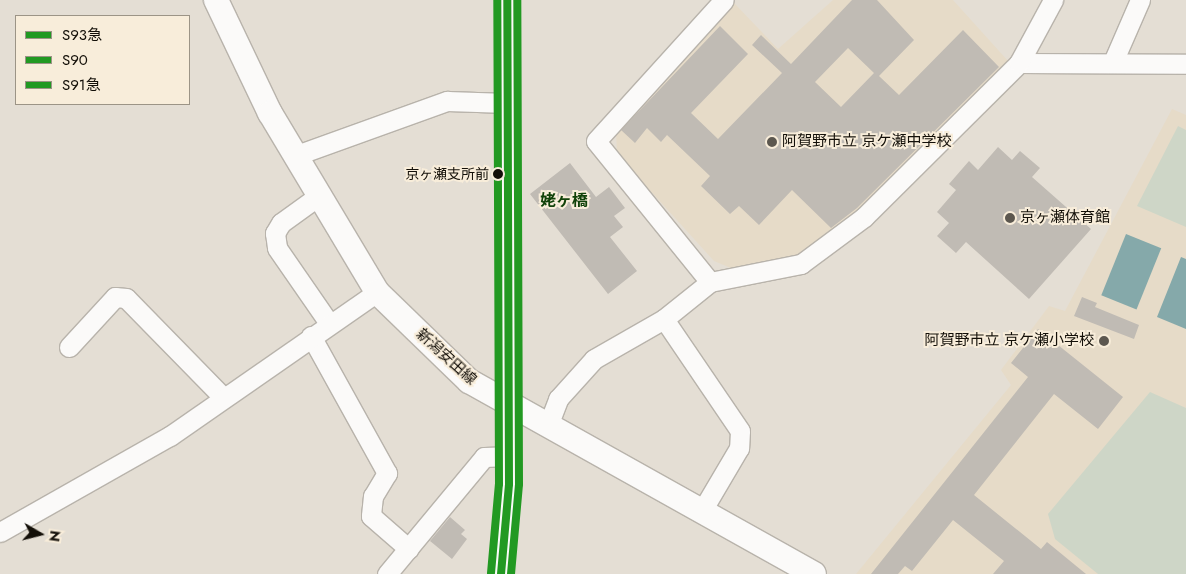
<!DOCTYPE html>
<meta charset="utf-8">
<style>
body{margin:0}
#map{position:relative;width:1186px;height:574px;overflow:hidden;background:#e4ded4;font-family:Jost,"Noto Sans JP",sans-serif}
div>[style]{position:absolute}
.built>*{inset:0;background:#e6dbc8}
.green>*{inset:0;background:#ced6c7}
.water>*{inset:0;background:#85a9aa;transform-origin:0 0}
.building>*{inset:0;background:#c0bbb4}
.roads{filter:drop-shadow(1px 0 #b8b3ab) drop-shadow(-1px 0 #b8b3ab) drop-shadow(0 1px #b8b3ab) drop-shadow(0 -1px #b8b3ab)}
.minor>*{height:19px;margin:-9.5px;padding:0 9.5px;transform-origin:9.5px;border-radius:9.5px;background:#fbfaf9}
.major>*{height:24px;margin:-12px;padding:0 12px;transform-origin:12px;border-radius:12px;background:#fbfaf9}
.bus-1>*{height:8px;margin:-4px;padding:0 4px;transform-origin:4px;border-radius:4px;background:#292}
.bus-2>*{height:8px;margin:-4px;padding:0 4px;transform-origin:4px;border-radius:4px;background:#292}
.bus-3>*{height:8px;margin:-4px;padding:0 4px;transform-origin:4px;border-radius:4px;background:#292}
.dots>*{width:14px;height:14px;translate:-50% -50%;box-sizing:border-box;border:2px solid #f8edda;border-radius:50%}
span{translate:-50% -50%;white-space:nowrap;text-align:center;line-height:1.15;-webkit-text-stroke:4px #f8edda;paint-order:stroke}
.bus-label{font-size:14px;color:#130f08}
.right{translate:-100% -50%;text-align:right}
.poi-label{font-size:15px;color:#130f08}
.left{translate:0 -50%;text-align:left}
.street-label{font-size:15px;color:#130f08}
.neighbourhood-label{font-size:16px;color:#114209;font-weight:700}
.legend{position:absolute;left:15px;top:15px;width:175px;height:90px;box-sizing:border-box;background:#f8edda;border:1px solid #9c9486;margin:0;padding:6px 9px;list-style:none;font-size:15px;color:#130f08}
.legend li{display:flex;align-items:center;gap:10px;height:25px}
.legend b{width:25px;border:1px solid #9c9486}
.north{position:absolute;left:15px;top:509px;width:50px;height:50px;-webkit-text-stroke:4px #f8edda;paint-order:stroke;rotate:98deg;font-size:14px;font-weight:700;line-height:20px;text-align:center;color:#130f08}
.north::after{content:'';display:block;margin:auto;width:18px;height:22px;background:#130f08;clip-path:polygon(50% 0,100% 100%,50% 72%,0 100%)}
</style>
<div id="map">
<div class="built">
<div style="clip-path:polygon(833px 0,953px 0,1009px 62px,847px 226px,792px 265px,743px 273px,714px 261px,617px 154px,616px 130px,734px 3px,778px 49px)"></div>
<div style="clip-path:polygon(1172px 109px,1186px 115px,1186px 574px,856px 574px,1011px 385px,1001px 370px,1049px 306px,1065px 311px)"></div>
</div>
<div class="green">
<div style="clip-path:polygon(1178px 126px,1186px 130px,1186px 227px,1137px 206px)"></div>
<div style="clip-path:polygon(1150px 392px,1186px 408px,1186px 574px,1098px 574px,1055px 539px,1048px 514px)"></div>
</div>
<div class="water">
<div style="left:1126px;top:234px;width:38px;height:66px;rotate:22deg"></div>
<div style="clip-path:polygon(1181px 257px,1186px 259px,1186px 329px,1157px 317px)"></div>
</div>
<div class="building">
<div style="clip-path:polygon(evenodd,852px 0,877px 0,914px 40px,879px 76px,899px 95px,963px 30px,999px 67px,857px 208px,831px 228px,792px 190px,759px 225px,739px 206px,730px 214px,701px 186px,710px 176px,667px 135px,661px 142px,647px 128px,635px 143px,621px 130px,720px 26px,748px 54px,691px 113px,718px 139px,782px 73px,752px 45px,761px 35px,791px 64px,852px 0,848px 48px,874px 73px,841px 107px,815px 82px,848px 48px)"></div>
<div style="clip-path:polygon(998px 147px,1012px 160px,1020px 151px,1040px 168px,1032px 177px,1091px 229px,1029px 299px,966px 242px,956px 253px,937px 236px,949px 223px,937px 212px,956px 190px,949px 184px,969px 161px,978px 170px)"></div>
<div style="clip-path:polygon(570px 163px,596px 197px,609px 187px,625px 208px,614px 216px,623px 227px,610px 237px,637px 271px,608px 294px,530px 194px)"></div>
<div style="clip-path:polygon(1082px 297px,1097px 303px,1095px 307px,1139px 325px,1134px 339px,1074px 316px)"></div>
<div style="clip-path:polygon(1038px 329px,1123px 397px,1098px 429px,1054px 394px,974px 495px,1041px 549px,1047px 542px,1086px 574px,993px 574px,1004px 561px,953px 520px,912px 571px,905px 566px,898px 574px,871px 574px,1028px 377px,1011px 363px)"></div>
<div style="clip-path:polygon(450px 517px,465px 530px,461px 534px,467px 539px,452px 559px,430px 541px)"></div>
</div>
<div class="roads">
<div class="minor">
<div style="left:1113px;top:62px;width:68px;rotate:-66.5deg"></div>
<div style="left:1019px;top:63px;width:167px;rotate:0.3deg"></div>
<div style="left:294px;top:156px;width:163px;rotate:-19.8deg"></div>
<div style="left:447px;top:101px;width:60px;rotate:1.9deg"></div>
<div style="left:317px;top:197px;width:44px;rotate:144.2deg"></div>
<div style="left:281px;top:223px;width:12px;rotate:121deg"></div>
<div style="left:275px;top:233px;width:15px;rotate:82deg"></div>
<div style="left:277px;top:248px;width:91px;rotate:55.3deg"></div>
<div style="left:710px;top:282px;width:181px;rotate:-129deg"></div>
<div style="left:596px;top:141px;width:190px;rotate:-47.8deg"></div>
<div style="left:664px;top:319px;width:135px;rotate:55.8deg"></div>
<div style="left:740px;top:431px;width:17px;rotate:93deg"></div>
<div style="left:739px;top:448px;width:71px;rotate:120.5deg"></div>
<div style="left:311px;top:336px;width:157px;rotate:61deg"></div>
<div style="left:387px;top:473px;width:27px;rotate:121deg"></div>
<div style="left:373px;top:496px;width:20px;rotate:96deg"></div>
<div style="left:371px;top:516px;width:50px;rotate:41deg"></div>
<div style="left:69px;top:347px;width:68px;rotate:-47.4deg"></div>
<div style="left:115px;top:297px;width:11px;rotate:5deg"></div>
<div style="left:126px;top:298px;width:139px;rotate:45.6deg"></div>
<div style="left:549px;top:423px;width:26px;rotate:-69deg"></div>
<div style="left:558px;top:399px;width:54px;rotate:-48deg"></div>
<div style="left:594px;top:359px;width:81px;rotate:-29.7deg"></div>
<div style="left:664px;top:319px;width:59px;rotate:-38.8deg"></div>
<div style="left:710px;top:282px;width:93px;rotate:-11.2deg"></div>
<div style="left:801px;top:264px;width:79px;rotate:-36.7deg"></div>
<div style="left:864px;top:217px;width:218px;rotate:-44.8deg"></div>
<div style="left:1019px;top:63px;width:72px;rotate:-61.6deg"></div>
<div style="left:0;top:532px;width:195px;rotate:-29.5deg"></div>
<div style="left:170px;top:436px;width:252px;rotate:-34.8deg"></div>
<div style="left:387px;top:574px;width:152px;rotate:-50.3deg"></div>
<div style="left:484px;top:457px;width:25px;rotate:-2deg"></div>
</div>
<div class="major">
<div style="left:216px;top:0;width:125px;rotate:64.5deg"></div>
<div style="left:270px;top:113px;width:209px;rotate:59.1deg"></div>
<div style="left:377px;top:292px;width:128px;rotate:44.1deg"></div>
<div style="left:469px;top:381px;width:395px;rotate:29.2deg"></div>
<div style="left:501px;top:574px;width:90px;rotate:-84.9deg"></div>
<div style="left:509px;top:484px;width:484px;rotate:-90.2deg"></div>
</div>
</div>
<div class="bus-1">
<div style="left:501px;top:574px;width:90px;rotate:-84.9deg"></div>
<div style="left:509px;top:484px;width:484px;rotate:-90.2deg"></div>
</div>
<div class="bus-2">
<div style="left:511px;top:574px;width:90px;rotate:-84.9deg"></div>
<div style="left:519px;top:484px;width:484px;rotate:-90.2deg"></div>
</div>
<div class="bus-3">
<div style="left:491px;top:573px;width:89px;rotate:-84.9deg"></div>
<div style="left:499px;top:484px;width:484px;rotate:-90.2deg"></div>
</div>
<div class="dots">
<div style="left:772px;top:142px;background:#5c574f"></div>
<div style="left:498px;top:174px;background:#130f08"></div>
<div style="left:1010px;top:218px;background:#5c574f"></div>
<div style="left:1104px;top:341px;background:#5c574f"></div>
</div>
<div class="bus-label">
<span class="right" style="left:489px;top:174px">京ヶ瀬支所前</span>
</div>
<div class="poi-label">
<span class="left" style="left:782px;top:142px">阿賀野市立 京ケ瀬中学校</span>
<span class="left" style="left:1020px;top:218px">京ヶ瀬体育館</span>
<span class="right" style="left:1094px;top:341px">阿賀野市立 京ケ瀬小学校</span>
</div>
<div class="street-label">
<span style="left:446px;top:357px;rotate:42deg">新潟安田線</span>
</div>
<div class="neighbourhood-label">
<span style="left:564px;top:201px">姥ヶ橋</span>
</div>
<ul class="legend">
<li><b style="height:6px;background:#292"></b>S93急</li>
<li><b style="height:6px;background:#292"></b>S90</li>
<li><b style="height:6px;background:#292"></b>S91急</li>
</ul>
<div class="north">N</div>
</div>
